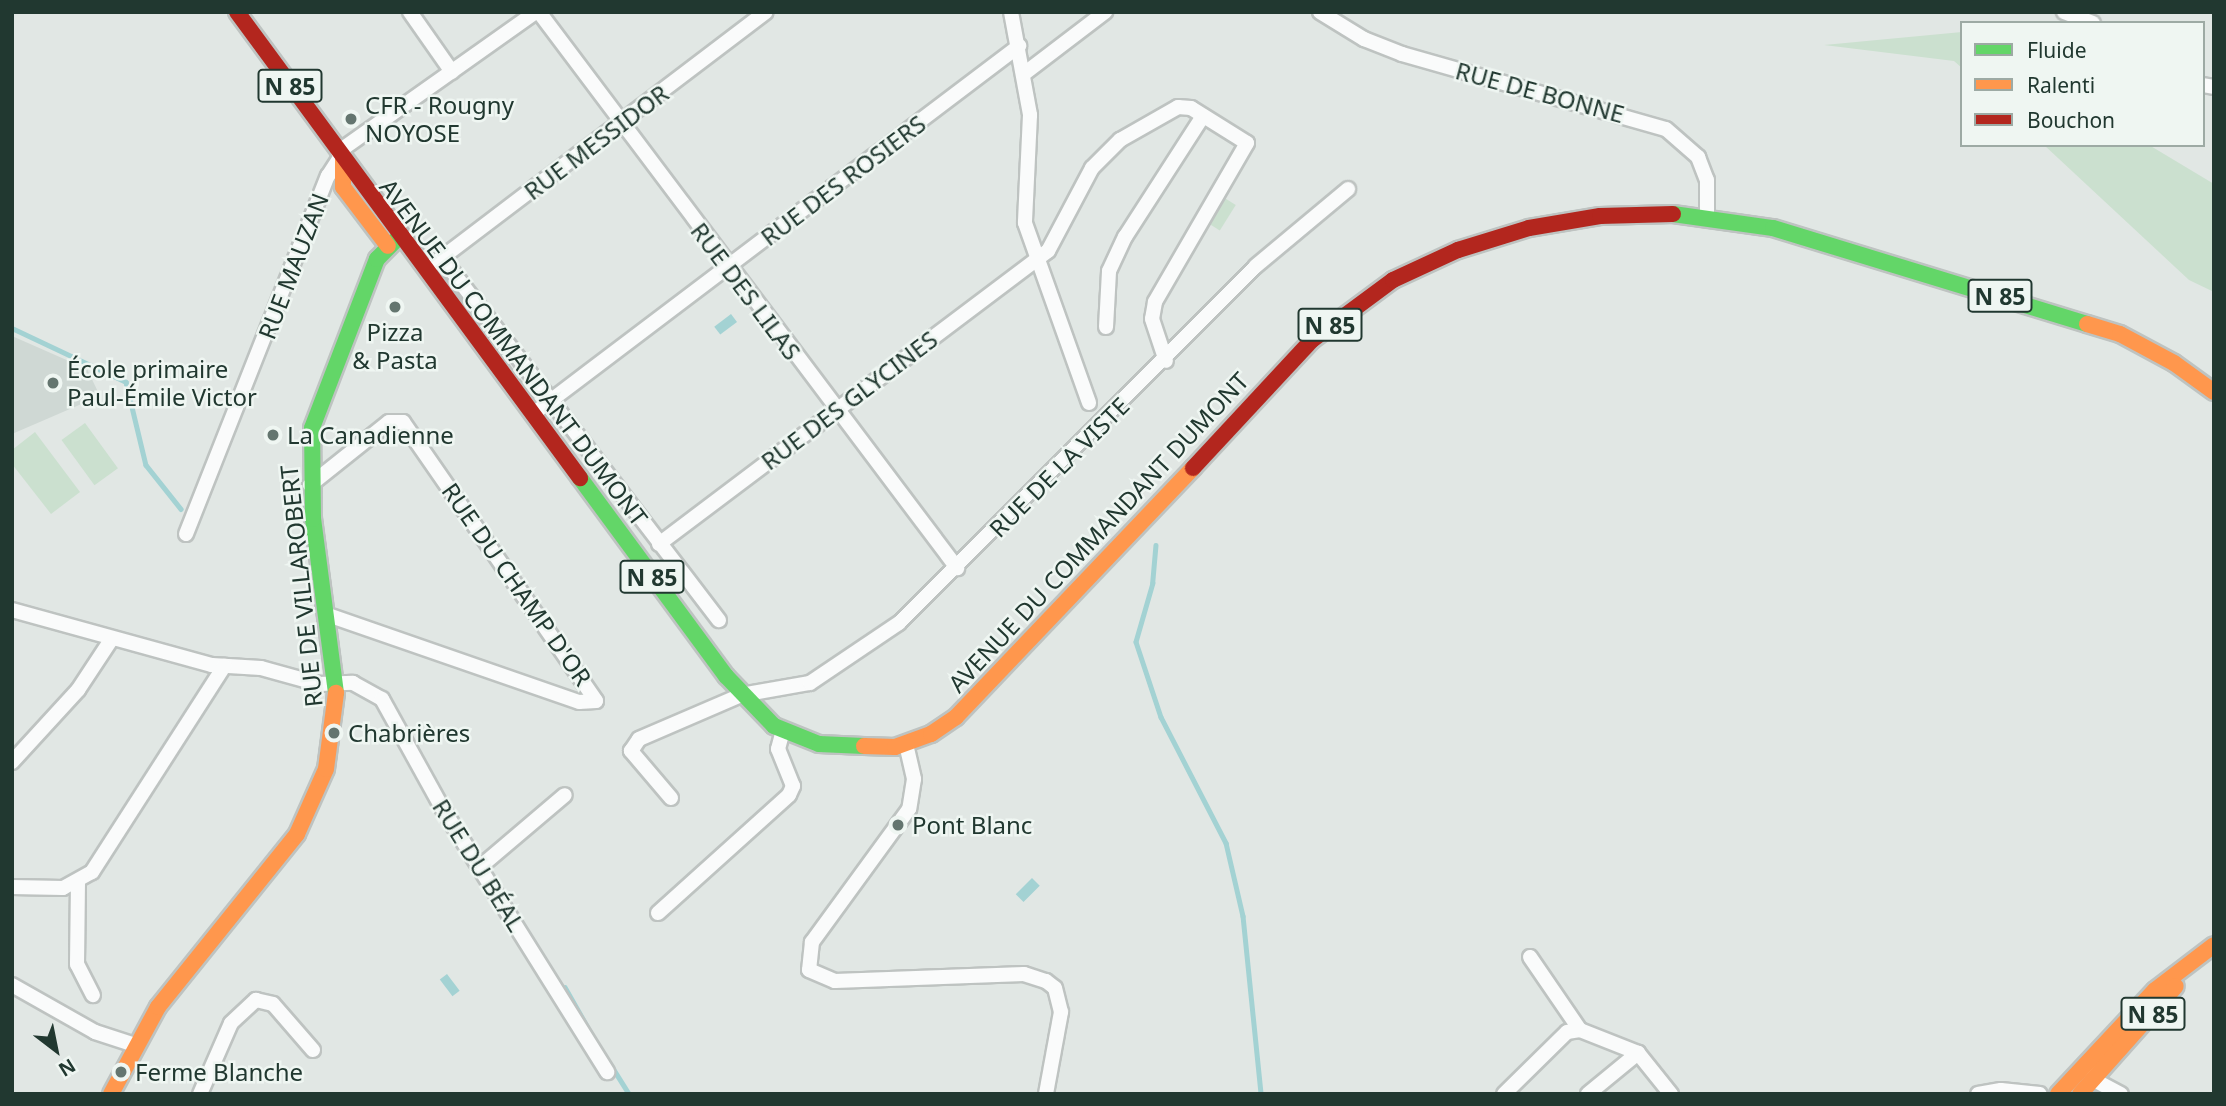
<!DOCTYPE html>
<meta charset="utf-8">
<style>
body{margin:0}
#map{position:relative;width:2226px;height:1106px;overflow:hidden;background:#e1e7e4;font-family:"Noto Sans",sans-serif}
div>[style]{position:absolute}
.built>*{inset:0;background:#cfd8d4}
.green>*{inset:0;background:#cbe0cf;transform-origin:0 0}
.water>*{inset:0;background:#a3d2d3;transform-origin:0 0}
.stream>*{height:4.5px;margin:-2.25px;padding:0 2.25px;transform-origin:2.25px;border-radius:2.25px;background:#a3d2d3}
.roads{filter:drop-shadow(2px 0 #bec3c1) drop-shadow(-2px 0 #bec3c1) drop-shadow(0 2px #bec3c1) drop-shadow(0 -2px #bec3c1)}
.street>*{height:14px;margin:-7px;padding:0 7px;transform-origin:7px;border-radius:7px;background:#fafbfb}
.fast>*{height:16px;margin:-8px;padding:0 8px;transform-origin:8px;border-radius:8px;background:#63d668}
.slow>*{height:16px;margin:-8px;padding:0 8px;transform-origin:8px;border-radius:8px;background:#ff974d}
.jam>*{height:16px;margin:-8px;padding:0 8px;transform-origin:8px;border-radius:8px;background:#b3261e}
.dots>*{width:19px;height:19px;translate:-50% -50%;box-sizing:border-box;border:4px solid #eff6f2;border-radius:50%}
span{translate:-50% -50%;white-space:nowrap;text-align:center;line-height:1.15;-webkit-text-stroke:5px #eff6f2;paint-order:stroke}
.shield-label span{padding:2px 5px;background:#eff6f2;border:2px solid;border-radius:5px;-webkit-text-stroke-width:0}
.shield-label{font-size:23px;color:#213830;font-weight:700}
.street-label{font-size:24px;color:#213830}
.poi-label{font-size:24px;color:#213830}
.left{translate:0 -50%;text-align:left}
.frame{position:absolute;inset:0;border:14px solid #213830;pointer-events:none}
.legend{position:absolute;left:1960px;top:21px;width:245px;height:126px;box-sizing:border-box;background:#eff6f2;border:2px solid #9daaa4;margin:0;padding:9px 12px;list-style:none;font-size:21px;color:#213830}
.legend li{display:flex;align-items:center;gap:14px;height:35px}
.legend b{width:35px;border:2px solid #9daaa4}
.north{position:absolute;left:21px;top:1015px;width:70px;height:70px;-webkit-text-stroke:5px #eff6f2;paint-order:stroke;rotate:148deg;font-size:19px;font-weight:700;line-height:28px;text-align:center;color:#213830}
.north::after{content:'';display:block;margin:auto;width:24px;height:32px;background:#213830;clip-path:polygon(50% 0,100% 100%,50% 72%,0 100%)}
</style>
<div id="map">
<div class="built">
<div style="clip-path:polygon(12px 336px,87px 369px,100px 396px,12px 434px)"></div>
</div>
<div class="green">
<div style="clip-path:polygon(1962px 32px,1962px 68px,1954px 61px,1824px 45px)"></div>
<div style="clip-path:polygon(2044px 145px,2149px 145px,2214px 184px,2214px 292px,2189px 280px)"></div>
<div style="left:1223px;top:197px;width:15px;height:30px;rotate:32deg"></div>
<div style="left:85px;top:423px;width:56px;height:29px;rotate:54deg"></div>
<div style="clip-path:polygon(35px 432px,80px 492px,51px 514px,12px 464px,12px 450px)"></div>
</div>
<div class="water">
<div style="left:731px;top:314px;width:10px;height:21px;rotate:53deg"></div>
<div style="left:1032px;top:878px;width:11px;height:23px;rotate:45deg"></div>
<div style="left:447px;top:974px;width:21px;height:9px;rotate:53deg"></div>
</div>
<div class="stream">
<div style="left:12px;top:328px;width:126px;rotate:25.3deg"></div>
<div style="left:126px;top:382px;width:85px;rotate:76.5deg"></div>
<div style="left:146px;top:465px;width:56px;rotate:51.5deg"></div>
<div style="left:1156px;top:545px;width:38px;rotate:95deg"></div>
<div style="left:1153px;top:583px;width:61px;rotate:106.1deg"></div>
<div style="left:1136px;top:642px;width:79px;rotate:71.6deg"></div>
<div style="left:1161px;top:717px;width:142px;rotate:62.7deg"></div>
<div style="left:1226px;top:843px;width:75px;rotate:76.9deg"></div>
<div style="left:1243px;top:916px;width:179px;rotate:84.2deg"></div>
<div style="left:565px;top:987px;width:61px;rotate:60.5deg"></div>
<div style="left:611px;top:1065px;width:34px;rotate:58deg"></div>
</div>
<div class="roads">
<div class="street">
<div style="left:410px;top:12px;width:73px;rotate:55deg"></div>
<div style="left:539px;top:12px;width:696px;rotate:53.06deg"></div>
<div style="left:1011px;top:12px;width:105px;rotate:79.5deg"></div>
<div style="left:1030px;top:115px;width:108px;rotate:92.7deg"></div>
<div style="left:1025px;top:223px;width:191px;rotate:70.4deg"></div>
<div style="left:1320px;top:12px;width:52px;rotate:31.5deg"></div>
<div style="left:1364px;top:39px;width:41px;rotate:21.5deg"></div>
<div style="left:1402px;top:54px;width:274px;rotate:15.9deg"></div>
<div style="left:1666px;top:129px;width:43px;rotate:41.2deg"></div>
<div style="left:1698px;top:157px;width:25px;rotate:69deg"></div>
<div style="left:1707px;top:180px;width:36px;rotate:90deg"></div>
<div style="left:2064px;top:12px;width:31px;rotate:21deg"></div>
<div style="left:1025px;top:73px;width:101px;rotate:-37.3deg"></div>
<div style="left:2203px;top:85px;width:11px;rotate:10deg"></div>
<div style="left:338px;top:152px;width:242px;rotate:-35.3deg"></div>
<div style="left:442px;top:258px;width:456px;rotate:52.6deg"></div>
<div style="left:435px;top:263px;width:415px;rotate:-37.2deg"></div>
<div style="left:1106px;top:327px;width:56px;rotate:-86.9deg"></div>
<div style="left:1109px;top:271px;width:38px;rotate:-65deg"></div>
<div style="left:1125px;top:237px;width:144px;rotate:-57.2deg"></div>
<div style="left:533px;top:414px;width:610px;rotate:-37.13deg"></div>
<div style="left:310px;top:485px;width:101px;rotate:-38.6deg"></div>
<div style="left:389px;top:422px;width:14px"></div>
<div style="left:403px;top:422px;width:339px;rotate:55.3deg"></div>
<div style="left:596px;top:701px;width:17px;rotate:177deg"></div>
<div style="left:579px;top:702px;width:266px;rotate:-160.9deg"></div>
<div style="left:186px;top:534px;width:385px;rotate:-68.4deg"></div>
<div style="left:328px;top:176px;width:24px;rotate:-57deg"></div>
<div style="left:659px;top:544px;width:487px;rotate:-37deg"></div>
<div style="left:1048px;top:251px;width:94px;rotate:-62.1deg"></div>
<div style="left:1092px;top:168px;width:40px;rotate:-45deg"></div>
<div style="left:1120px;top:140px;width:67px;rotate:-29.6deg"></div>
<div style="left:1178px;top:107px;width:13px;rotate:4deg"></div>
<div style="left:1191px;top:108px;width:66px;rotate:32deg"></div>
<div style="left:1247px;top:143px;width:184px;rotate:120.1deg"></div>
<div style="left:1155px;top:302px;width:17px;rotate:100deg"></div>
<div style="left:1152px;top:319px;width:44px;rotate:71.6deg"></div>
<div style="left:12px;top:610px;width:207px;rotate:15.4deg"></div>
<div style="left:212px;top:665px;width:49px;rotate:3.5deg"></div>
<div style="left:261px;top:668px;width:60px;rotate:15.4deg"></div>
<div style="left:319px;top:684px;width:34px;rotate:-2deg"></div>
<div style="left:353px;top:683px;width:33px;rotate:29deg"></div>
<div style="left:382px;top:699px;width:122px;rotate:61.1deg"></div>
<div style="left:441px;top:806px;width:314px;rotate:58deg"></div>
<div style="left:906px;top:744px;width:36px;rotate:77deg"></div>
<div style="left:914px;top:779px;width:30px;rotate:99deg"></div>
<div style="left:909px;top:809px;width:165px;rotate:126.1deg"></div>
<div style="left:812px;top:942px;width:28px;rotate:96deg"></div>
<div style="left:809px;top:970px;width:28px;rotate:23deg"></div>
<div style="left:835px;top:981px;width:189px;rotate:-2.1deg"></div>
<div style="left:1024px;top:974px;width:23px;rotate:18deg"></div>
<div style="left:1046px;top:981px;width:11px;rotate:38deg"></div>
<div style="left:1055px;top:988px;width:25px;rotate:76deg"></div>
<div style="left:1061px;top:1012px;width:83px;rotate:100.4deg"></div>
<div style="left:12px;top:762px;width:98px;rotate:-47.5deg"></div>
<div style="left:78px;top:690px;width:60px;rotate:-56.6deg"></div>
<div style="left:671px;top:798px;width:62px;rotate:-130.4deg"></div>
<div style="left:631px;top:751px;width:14px;rotate:-56deg"></div>
<div style="left:639px;top:739px;width:111px;rotate:-23.3deg"></div>
<div style="left:741px;top:695px;width:70px;rotate:-9.9deg"></div>
<div style="left:810px;top:683px;width:107px;rotate:-34deg"></div>
<div style="left:899px;top:623px;width:505px;rotate:-45deg"></div>
<div style="left:1256px;top:266px;width:120px;rotate:-39.9deg"></div>
<div style="left:480px;top:867px;width:111px;rotate:-40.3deg"></div>
<div style="left:78px;top:882px;width:82px;rotate:90.7deg"></div>
<div style="left:77px;top:964px;width:35px;rotate:63deg"></div>
<div style="left:12px;top:887px;width:51px;rotate:1.1deg"></div>
<div style="left:63px;top:888px;width:33px;rotate:-29deg"></div>
<div style="left:92px;top:872px;width:245px;rotate:-57.3deg"></div>
<div style="left:658px;top:913px;width:176px;rotate:-42deg"></div>
<div style="left:789px;top:795px;width:10px;rotate:-66deg"></div>
<div style="left:793px;top:786px;width:40px;rotate:-112deg"></div>
<div style="left:778px;top:749px;width:20px;rotate:-75deg"></div>
<div style="left:1530px;top:957px;width:88px;rotate:55.6deg"></div>
<div style="left:12px;top:985px;width:95px;rotate:29.5deg"></div>
<div style="left:95px;top:1032px;width:42px;rotate:18deg"></div>
<div style="left:2092px;top:1070px;width:13px;rotate:63deg"></div>
<div style="left:2098px;top:1082px;width:26px;rotate:28deg"></div>
<div style="left:200px;top:1094px;width:77px;rotate:-66.4deg"></div>
<div style="left:231px;top:1023px;width:34px;rotate:-43deg"></div>
<div style="left:256px;top:1000px;width:17px;rotate:13deg"></div>
<div style="left:273px;top:1004px;width:61px;rotate:49deg"></div>
<div style="left:1504px;top:1094px;width:88px;rotate:-44.5deg"></div>
<div style="left:1567px;top:1032px;width:13px;rotate:-9deg"></div>
<div style="left:1580px;top:1030px;width:62px;rotate:21.6deg"></div>
<div style="left:1638px;top:1053px;width:53px;rotate:51.2deg"></div>
<div style="left:1588px;top:1094px;width:65px;rotate:-39.4deg"></div>
<div style="left:1978px;top:1094px;width:23px;rotate:-10deg"></div>
<div style="left:2001px;top:1090px;width:39px;rotate:6deg"></div>
</div>
<div class="fast">
<div style="left:1673px;top:214px;width:101px;rotate:8deg"></div>
<div style="left:1773px;top:228px;width:328px;rotate:17deg"></div>
<div style="left:580px;top:478px;width:246px;rotate:53.6deg"></div>
<div style="left:726px;top:676px;width:69px;rotate:46.2deg"></div>
<div style="left:774px;top:726px;width:48px;rotate:21.8deg"></div>
<div style="left:819px;top:744px;width:45px;rotate:2.5deg"></div>
<div style="left:336px;top:693px;width:176px;rotate:-97.5deg"></div>
<div style="left:313px;top:519px;width:91px;rotate:-90.6deg"></div>
<div style="left:312px;top:428px;width:181px;rotate:-69deg"></div>
<div style="left:377px;top:259px;width:33px;rotate:-45deg"></div>
</div>
<div class="slow">
<div style="left:343px;top:159px;width:28px;rotate:90deg"></div>
<div style="left:343px;top:187px;width:74px;rotate:52.7deg"></div>
<div style="left:2087px;top:324px;width:34px;rotate:17deg"></div>
<div style="left:2120px;top:334px;width:61px;rotate:28.2deg"></div>
<div style="left:2174px;top:363px;width:49px;rotate:35.9deg"></div>
<div style="left:864px;top:746px;width:31px;rotate:2deg"></div>
<div style="left:895px;top:747px;width:38px;rotate:-20deg"></div>
<div style="left:931px;top:734px;width:30px;rotate:-34deg"></div>
<div style="left:956px;top:717px;width:344px;rotate:-46.4deg"></div>
<div style="left:111px;top:1094px;width:99px;rotate:-61.6deg"></div>
<div style="left:158px;top:1007px;width:222px;rotate:-51.2deg"></div>
<div style="left:297px;top:834px;width:71px;rotate:-66deg"></div>
<div style="left:326px;top:769px;width:77px;rotate:-82.5deg"></div>
<div style="left:2058px;top:1094px;width:142px;rotate:-47deg"></div>
<div style="left:2155px;top:990px;width:74px;rotate:-37.3deg"></div>
<div style="left:2080px;top:1094px;width:144px;rotate:-48.4deg"></div>
</div>
<div class="jam">
<div style="left:237px;top:12px;width:579px;rotate:53.65deg"></div>
<div style="left:1193px;top:468px;width:175px;rotate:-47.1deg"></div>
<div style="left:1312px;top:340px;width:101px;rotate:-36.5deg"></div>
<div style="left:1393px;top:280px;width:72px;rotate:-24.8deg"></div>
<div style="left:1458px;top:250px;width:74px;rotate:-17.2deg"></div>
<div style="left:1529px;top:228px;width:72px;rotate:-9.6deg"></div>
<div style="left:1600px;top:216px;width:73px;rotate:-1.6deg"></div>
</div>
</div>
<div class="dots">
<div style="left:351px;top:119px;background:#64756f"></div>
<div style="left:395px;top:307px;background:#64756f"></div>
<div style="left:53px;top:383px;background:#64756f"></div>
<div style="left:273px;top:435px;background:#64756f"></div>
<div style="left:334px;top:733px;background:#64756f"></div>
<div style="left:898px;top:825px;background:#64756f"></div>
<div style="left:121px;top:1072px;background:#64756f"></div>
</div>
<div class="shield-label">
<span style="left:290px;top:86px">N 85</span>
<span style="left:2000px;top:296px">N 85</span>
<span style="left:1330px;top:325px">N 85</span>
<span style="left:652px;top:577px">N 85</span>
<span style="left:2153px;top:1014px">N 85</span>
</div>
<div class="street-label">
<span style="left:1540px;top:92px;rotate:15deg">RUE DE BONNE</span>
<span style="left:596px;top:142px;rotate:-37deg">RUE MESSIDOR</span>
<span style="left:843px;top:180px;rotate:-37deg">RUE DES ROSIERS</span>
<span style="left:293px;top:266px;rotate:-69deg">RUE MAUZAN</span>
<span style="left:746px;top:291px;rotate:53deg">RUE DES LILAS</span>
<span style="left:514px;top:352px;rotate:53deg">AVENUE DU COMMANDANT DUMONT</span>
<span style="left:849px;top:400px;rotate:-37deg">RUE DES GLYCINES</span>
<span style="left:1059px;top:467px;rotate:-45deg">RUE DE LA VISTE</span>
<span style="left:1098px;top:532px;rotate:-47deg">AVENUE DU COMMANDANT DUMONT</span>
<span style="left:517px;top:584px;rotate:55deg">RUE DU CHAMP D'OR</span>
<span style="left:301px;top:586px;rotate:-96deg">RUE DE VILLAROBERT</span>
<span style="left:479px;top:865px;rotate:58deg">RUE DU BÉAL</span>
</div>
<div class="poi-label">
<span class="left" style="left:365px;top:119px">CFR - Rougny<br>NOYOSE</span>
<span style="left:395px;top:346px">Pizza<br>&amp; Pasta</span>
<span class="left" style="left:67px;top:383px">École primaire<br>Paul-Émile Victor</span>
<span class="left" style="left:287px;top:435px">La Canadienne</span>
<span class="left" style="left:348px;top:733px">Chabrières</span>
<span class="left" style="left:912px;top:825px">Pont Blanc</span>
<span class="left" style="left:135px;top:1072px">Ferme Blanche</span>
</div>
<div class="frame"></div>
<ul class="legend">
<li><b style="height:9px;background:#63d668"></b>Fluide</li>
<li><b style="height:9px;background:#ff974d"></b>Ralenti</li>
<li><b style="height:9px;background:#b3261e"></b>Bouchon</li>
</ul>
<div class="north">N</div>
</div>
